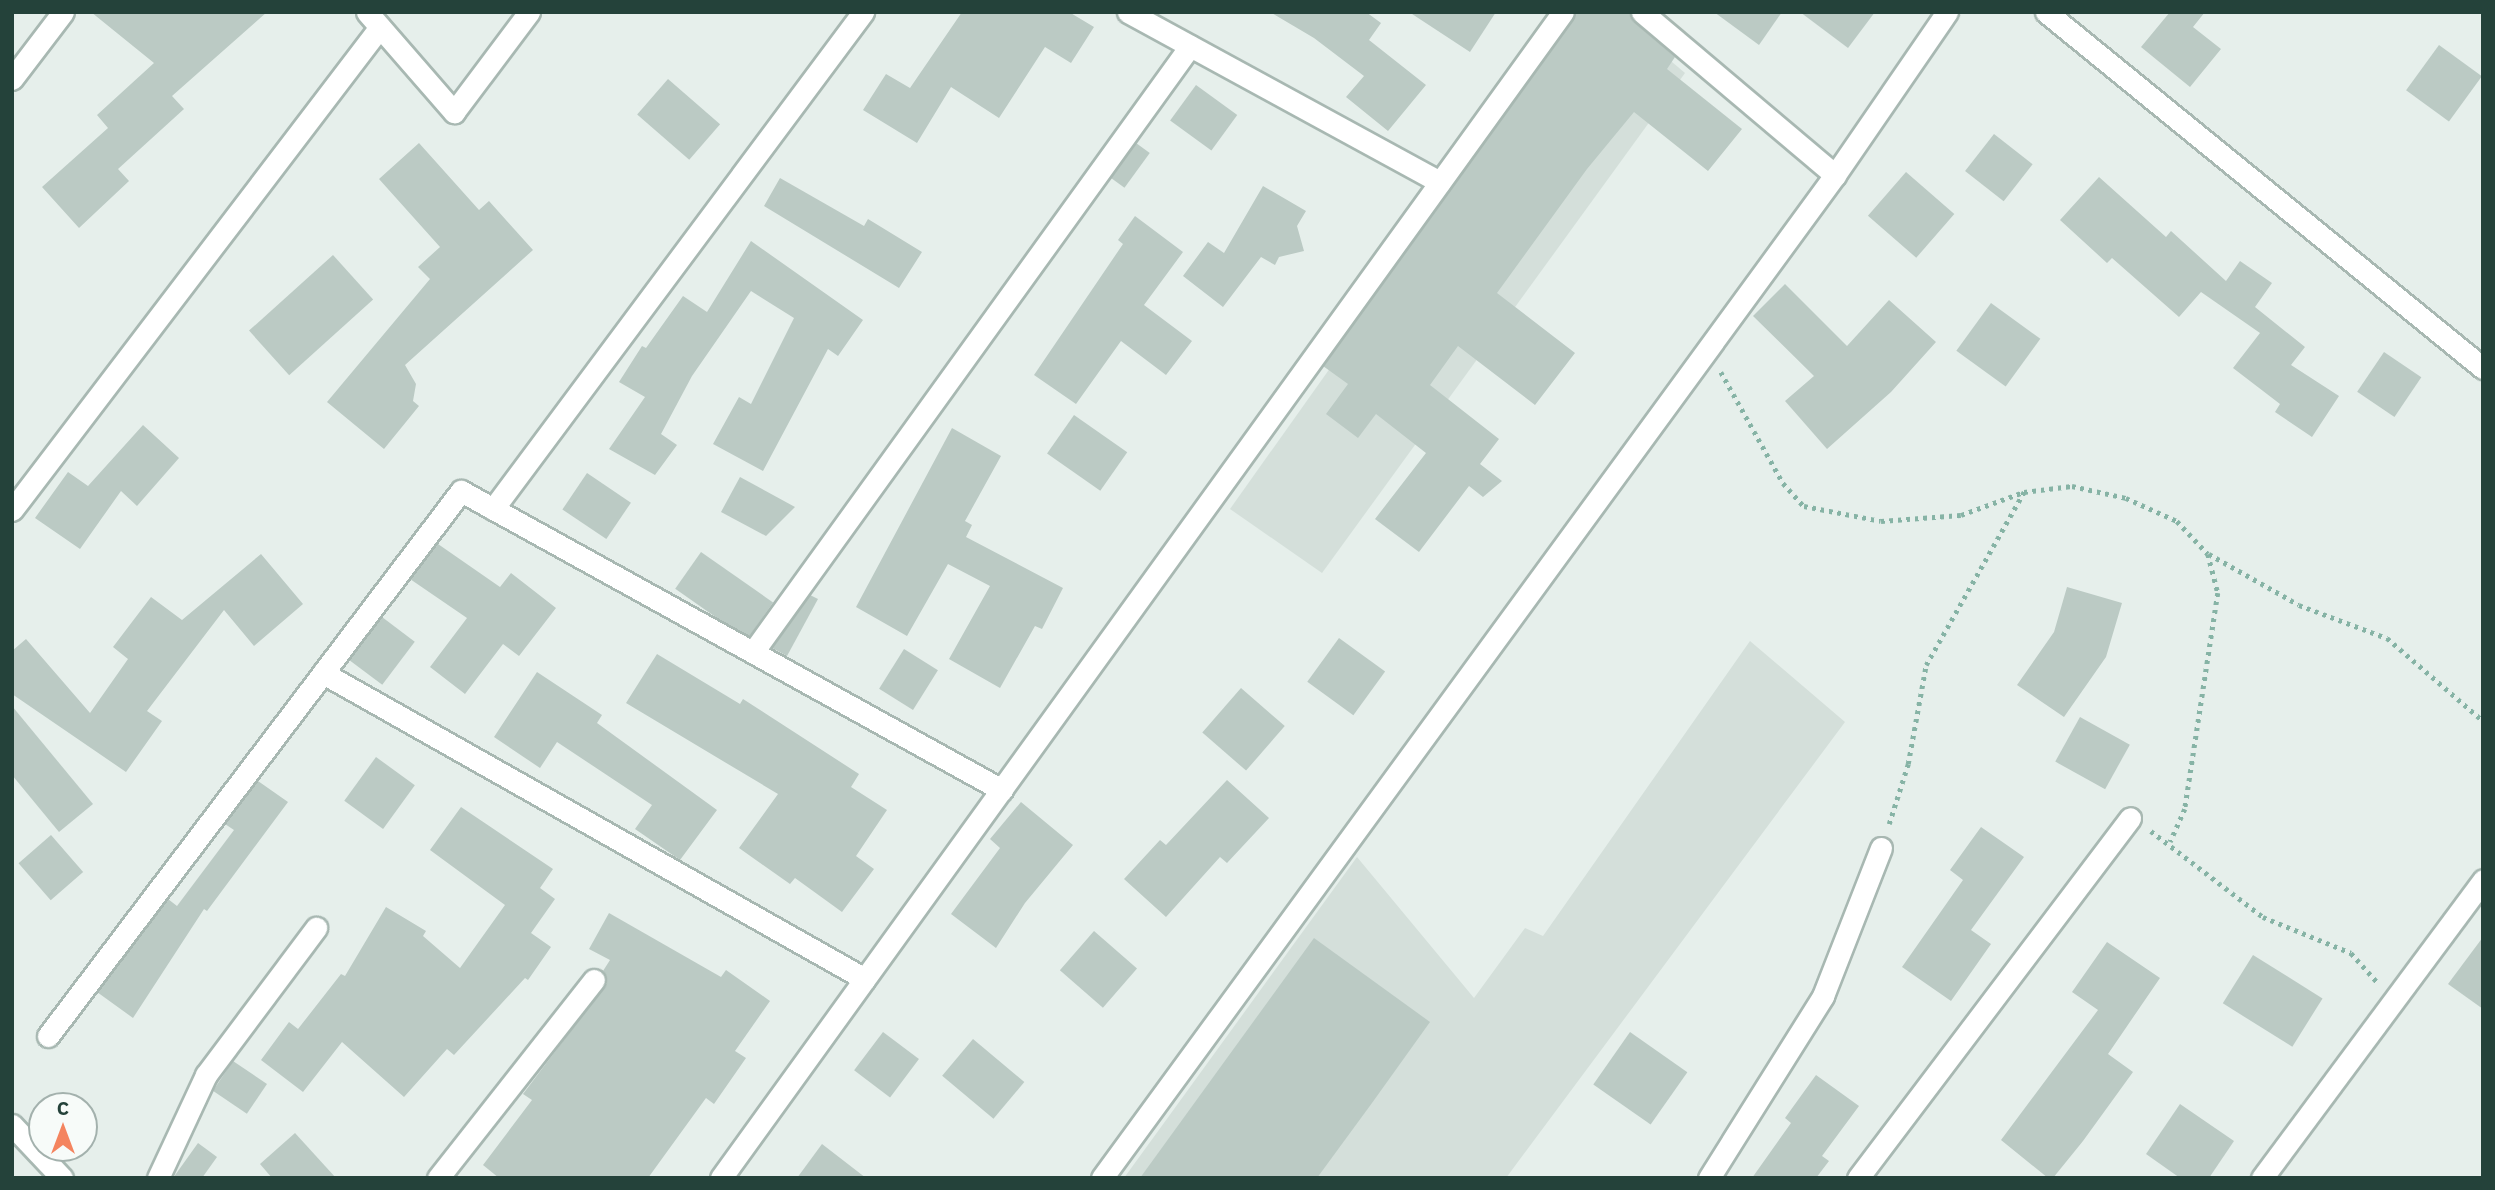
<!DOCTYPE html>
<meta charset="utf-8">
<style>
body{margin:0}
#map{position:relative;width:2495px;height:1190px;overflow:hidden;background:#e6efeb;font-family:"IBM Plex Sans",sans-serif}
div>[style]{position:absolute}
.built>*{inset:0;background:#d4dfda}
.building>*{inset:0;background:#bbcac4;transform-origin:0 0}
.path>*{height:4.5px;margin-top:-2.25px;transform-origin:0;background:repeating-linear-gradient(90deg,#86b3a5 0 3.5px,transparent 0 8.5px)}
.roads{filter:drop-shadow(2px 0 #a8b8b2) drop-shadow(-2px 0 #a8b8b2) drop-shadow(0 2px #a8b8b2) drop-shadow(0 -2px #a8b8b2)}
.minor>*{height:21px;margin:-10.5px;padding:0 10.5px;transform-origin:10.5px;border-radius:10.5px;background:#fff}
span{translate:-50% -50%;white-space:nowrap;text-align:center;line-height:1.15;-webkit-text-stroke:6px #f7fbf9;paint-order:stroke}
.frame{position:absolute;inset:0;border:14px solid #24423a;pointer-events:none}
.north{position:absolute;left:28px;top:1092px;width:70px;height:70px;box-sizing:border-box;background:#f7fbf9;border:2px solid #a3b1ad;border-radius:50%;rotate:0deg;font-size:19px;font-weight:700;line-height:28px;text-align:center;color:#24423a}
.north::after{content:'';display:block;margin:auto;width:24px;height:32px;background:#f4845f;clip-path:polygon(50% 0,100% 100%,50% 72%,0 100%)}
</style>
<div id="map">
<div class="built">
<div style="clip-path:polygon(1583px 12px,1613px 12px,1685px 73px,1322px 573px,1230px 509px)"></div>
<div style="clip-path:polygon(1750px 641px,1845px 722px,1506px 1178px,1124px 1178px,1357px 857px,1474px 998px,1525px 928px,1543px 936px)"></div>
</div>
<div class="building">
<div style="clip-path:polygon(91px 12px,267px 12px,172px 96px,184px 109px,118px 169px,129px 181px,79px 228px,42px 187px,108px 128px,97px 115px,154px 63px)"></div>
<div style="clip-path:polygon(962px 12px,1069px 12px,1094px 27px,1071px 63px,1045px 47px,999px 118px,951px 87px,917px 143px,863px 110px,886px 74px,910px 88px)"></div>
<div style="clip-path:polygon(1270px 12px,1366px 12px,1381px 23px,1369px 40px,1426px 85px,1388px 131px,1346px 97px,1364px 76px,1314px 38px)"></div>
<div style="clip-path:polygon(1409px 12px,1496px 12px,1470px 52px)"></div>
<div style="clip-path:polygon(1576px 12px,1629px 12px,1634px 22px,1675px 57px,1667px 69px,1742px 129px,1708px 171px,1634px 112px,1587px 169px,1497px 293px,1575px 353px,1535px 405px,1458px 346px,1430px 385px,1499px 439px,1480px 464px,1502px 481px,1483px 497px,1469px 486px,1419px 552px,1375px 519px,1426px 453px,1376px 414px,1358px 438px,1326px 414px,1348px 384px,1323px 366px)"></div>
<div style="clip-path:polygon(1714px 12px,1782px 12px,1759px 45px)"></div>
<div style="clip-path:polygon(1800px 12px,1875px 12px,1848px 48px)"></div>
<div style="clip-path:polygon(2170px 12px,2205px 12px,2193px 27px,2221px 49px,2190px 87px,2141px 47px)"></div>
<div style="left:2439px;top:45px;width:53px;height:56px;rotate:36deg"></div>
<div style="left:668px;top:79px;width:69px;height:47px;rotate:41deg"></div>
<div style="left:1196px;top:85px;width:51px;height:44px;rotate:36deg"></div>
<div style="left:1994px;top:134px;width:49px;height:47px;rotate:38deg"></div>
<div style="clip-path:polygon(419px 143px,479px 210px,489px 201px,533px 250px,405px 365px,416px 384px,413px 401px,419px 406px,384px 449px,327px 402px,430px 279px,418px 267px,440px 247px,379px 179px)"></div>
<div style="left:1136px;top:143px;width:17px;height:43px;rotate:36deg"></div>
<div style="left:1906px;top:172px;width:64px;height:58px;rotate:41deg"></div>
<div style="clip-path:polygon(2099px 177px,2166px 237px,2171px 231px,2226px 281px,2240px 261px,2272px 283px,2255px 307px,2305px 347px,2291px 365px,2339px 396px,2312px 437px,2275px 412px,2280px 404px,2233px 368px,2260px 333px,2201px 292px,2179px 317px,2112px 258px,2107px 263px,2060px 220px)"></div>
<div style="clip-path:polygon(780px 178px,864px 226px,868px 219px,922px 252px,899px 288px,764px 206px)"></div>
<div style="clip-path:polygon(1263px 186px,1306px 211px,1297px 226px,1304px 251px,1279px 257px,1275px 265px,1261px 257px,1223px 307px,1183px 276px,1208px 242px,1224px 253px)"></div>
<div style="clip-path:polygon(1135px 216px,1183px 252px,1144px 305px,1192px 341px,1166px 375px,1121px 341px,1076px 404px,1034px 375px,1123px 244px,1118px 240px)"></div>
<div style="clip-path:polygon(751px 241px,863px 320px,838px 356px,828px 349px,763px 471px,713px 444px,739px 397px,751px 404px,794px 318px,751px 291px,692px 376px,661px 434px,677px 445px,655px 475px,609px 449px,645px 397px,619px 382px,642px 346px,646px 348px,683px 296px,707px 312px)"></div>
<div style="left:333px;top:255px;width:60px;height:113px;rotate:48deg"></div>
<div style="clip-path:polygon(1785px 284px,1847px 346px,1889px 300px,1936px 342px,1891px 392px,1827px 449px,1785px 401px,1814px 376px,1753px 316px)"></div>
<div style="left:1991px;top:303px;width:61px;height:59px;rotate:36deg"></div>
<div style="left:2384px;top:352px;width:45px;height:48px;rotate:34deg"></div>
<div style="left:1074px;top:415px;width:65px;height:47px;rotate:35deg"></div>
<div style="clip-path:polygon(143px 425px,179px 458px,137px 506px,121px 491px,80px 549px,35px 518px,68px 472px,88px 486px)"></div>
<div style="clip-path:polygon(952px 428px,1001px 456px,965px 521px,972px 525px,966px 537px,1063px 588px,1042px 629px,1035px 626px,1000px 688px,949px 659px,990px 586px,948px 564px,907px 636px,856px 607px)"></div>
<div style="left:587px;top:473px;width:53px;height:44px;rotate:34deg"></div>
<div style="clip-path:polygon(740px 477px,795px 507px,766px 536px,721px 512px)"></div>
<div style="clip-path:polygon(438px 544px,500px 587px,511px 573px,556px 608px,519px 656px,503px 644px,465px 694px,430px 667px,467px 618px,410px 579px)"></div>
<div style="left:701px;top:552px;width:88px;height:45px;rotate:35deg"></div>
<div style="clip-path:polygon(261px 554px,303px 604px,254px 646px,224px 610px,147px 711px,162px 721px,126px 772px,12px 694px,12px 651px,26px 639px,90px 713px,128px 659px,113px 647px,151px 597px,182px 620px)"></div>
<div style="clip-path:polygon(2067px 587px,2122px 603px,2106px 657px,2064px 717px,2017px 685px,2054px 632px)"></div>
<div style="clip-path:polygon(810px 595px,818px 599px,787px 656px,772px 648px)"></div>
<div style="left:382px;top:617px;width:41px;height:54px;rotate:37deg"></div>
<div style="left:1339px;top:638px;width:57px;height:54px;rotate:36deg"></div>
<div style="left:904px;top:649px;width:40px;height:47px;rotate:32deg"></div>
<div style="clip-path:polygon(657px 654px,740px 704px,743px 699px,859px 774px,851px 787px,887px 810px,856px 856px,874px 869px,842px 912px,795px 878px,790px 884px,739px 848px,778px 794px,626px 703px)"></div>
<div style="clip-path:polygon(537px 672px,602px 715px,597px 723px,717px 810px,680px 860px,635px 829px,652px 805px,557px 742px,540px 768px,494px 737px)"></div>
<div style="left:1241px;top:688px;width:58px;height:59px;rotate:41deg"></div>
<div style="clip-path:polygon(12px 706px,93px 804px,59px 832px,12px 775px)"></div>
<div style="left:2080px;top:717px;width:57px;height:51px;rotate:29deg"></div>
<div style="left:376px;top:757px;width:48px;height:54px;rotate:36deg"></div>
<div style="clip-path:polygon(1227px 780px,1269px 818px,1227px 863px,1220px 857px,1166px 917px,1124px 879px,1160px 840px,1166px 845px)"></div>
<div style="clip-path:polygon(258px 781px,288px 802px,207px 911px,204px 909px,133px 1018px,97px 992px,168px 899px,177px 906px,234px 830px,225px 824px)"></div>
<div style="clip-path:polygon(1021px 802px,1073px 845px,1025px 903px,996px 948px,951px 914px,1000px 848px,990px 839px)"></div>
<div style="clip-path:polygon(461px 807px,553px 869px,540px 888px,555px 899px,531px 933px,551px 947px,528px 980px,525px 978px,454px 1055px,447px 1049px,404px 1097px,342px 1042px,303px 1092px,261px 1060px,289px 1022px,298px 1029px,341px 974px,345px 976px,386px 907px,426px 931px,423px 936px,460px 968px,505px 905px,430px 850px)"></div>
<div style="clip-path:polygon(1981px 827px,2024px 857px,1971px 930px,1991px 944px,1951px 1001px,1902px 967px,1963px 880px,1950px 870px)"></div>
<div style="left:51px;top:835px;width:49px;height:43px;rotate:49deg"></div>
<div style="clip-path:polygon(609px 913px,721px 977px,726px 970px,770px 1001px,735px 1051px,746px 1058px,714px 1104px,706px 1098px,648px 1178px,499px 1178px,483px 1165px,532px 1100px,523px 1094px,607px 983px,603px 971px,610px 960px,589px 949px)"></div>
<div style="left:1094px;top:931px;width:57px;height:52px;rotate:41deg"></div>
<div style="clip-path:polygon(2483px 937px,2483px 1009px,2448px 984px)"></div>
<div style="clip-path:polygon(1314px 938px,1430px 1022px,1372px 1103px,1317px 1178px,1140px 1178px)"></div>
<div style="clip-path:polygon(2107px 942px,2160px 978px,2108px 1054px,2133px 1072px,2083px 1141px,2053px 1178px,2048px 1178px,2001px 1140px,2098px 1010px,2072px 992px)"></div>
<div style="left:2253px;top:955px;width:82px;height:57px;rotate:32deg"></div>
<div style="left:883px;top:1032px;width:45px;height:48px;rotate:37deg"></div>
<div style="left:1630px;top:1032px;width:70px;height:64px;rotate:35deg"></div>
<div style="left:973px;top:1039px;width:67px;height:48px;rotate:40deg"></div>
<div style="left:233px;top:1061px;width:41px;height:36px;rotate:34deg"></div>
<div style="clip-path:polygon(1816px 1075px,1859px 1106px,1822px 1156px,1829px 1161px,1816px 1178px,1752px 1178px,1791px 1123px,1785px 1118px)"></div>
<div style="clip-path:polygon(2180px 1104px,2234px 1141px,2209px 1178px,2180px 1178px,2146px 1154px)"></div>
<div style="clip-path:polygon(295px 1133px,336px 1178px,272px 1178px,260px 1164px)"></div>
<div style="clip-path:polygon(198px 1143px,217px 1157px,202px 1178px,173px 1178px)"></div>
<div style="clip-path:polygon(822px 1144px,866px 1178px,797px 1178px)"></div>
</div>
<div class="path">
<div style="left:1721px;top:372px;width:127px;rotate:60.8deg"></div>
<div style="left:1783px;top:483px;width:31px;rotate:48deg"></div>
<div style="left:1804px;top:506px;width:78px;rotate:11deg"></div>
<div style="left:1881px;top:521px;width:80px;rotate:-4.3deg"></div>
<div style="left:1961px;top:515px;width:67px;rotate:-20.1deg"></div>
<div style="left:2024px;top:492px;width:48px;rotate:-7.1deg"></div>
<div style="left:2072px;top:486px;width:55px;rotate:12.5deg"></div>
<div style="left:2126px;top:498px;width:56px;rotate:24.3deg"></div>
<div style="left:2177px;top:521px;width:45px;rotate:46.8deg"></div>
<div style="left:2208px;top:554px;width:40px;rotate:75.6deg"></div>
<div style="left:2218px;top:593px;width:219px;rotate:98.7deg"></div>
<div style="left:2185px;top:809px;width:36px;rotate:114deg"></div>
<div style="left:2209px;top:554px;width:103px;rotate:29.5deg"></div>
<div style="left:2299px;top:605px;width:94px;rotate:20.6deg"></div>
<div style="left:2387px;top:638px;width:127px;rotate:40.8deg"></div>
<div style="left:1889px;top:824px;width:63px;rotate:-72.4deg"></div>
<div style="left:1908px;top:764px;width:101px;rotate:-79.7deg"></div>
<div style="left:1926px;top:665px;width:199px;rotate:-60.5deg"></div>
<div style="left:2151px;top:831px;width:141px;rotate:37.5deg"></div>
<div style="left:2263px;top:917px;width:95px;rotate:22.2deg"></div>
<div style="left:2351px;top:953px;width:39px;rotate:48deg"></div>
</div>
<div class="roads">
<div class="minor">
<div style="left:367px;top:12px;width:133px;rotate:49deg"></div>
<div style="left:454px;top:112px;width:125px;rotate:-53.1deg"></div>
<div style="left:1128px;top:12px;width:355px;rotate:28.6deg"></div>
<div style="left:1642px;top:12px;width:253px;rotate:40.2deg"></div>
<div style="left:2046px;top:12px;width:564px;rotate:39.17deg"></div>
<div style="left:12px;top:79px;width:84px;rotate:-52.7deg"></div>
<div style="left:493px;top:509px;width:620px;rotate:-53.33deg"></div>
<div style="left:12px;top:510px;width:607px;rotate:-52.7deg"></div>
<div style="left:753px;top:652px;width:747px;rotate:-54.2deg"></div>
<div style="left:323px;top:673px;width:622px;rotate:29.45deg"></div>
<div style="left:48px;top:1036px;width:684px;rotate:-52.85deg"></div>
<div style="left:461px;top:491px;width:618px;rotate:28.93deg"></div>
<div style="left:12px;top:1125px;width:73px;rotate:46.7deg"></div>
<div style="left:158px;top:1178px;width:114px;rotate:-65deg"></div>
<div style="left:206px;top:1075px;width:184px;rotate:-53.2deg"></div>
<div style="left:438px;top:1178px;width:252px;rotate:-51.8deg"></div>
<div style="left:721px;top:1178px;width:1438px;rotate:-54.17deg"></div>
<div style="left:1102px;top:1178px;width:1242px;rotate:-53.84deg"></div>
<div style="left:1835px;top:175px;width:198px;rotate:-55.5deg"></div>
<div style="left:1709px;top:1178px;width:215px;rotate:-57.9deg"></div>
<div style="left:1823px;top:996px;width:159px;rotate:-68.6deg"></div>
<div style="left:1858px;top:1178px;width:451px;rotate:-52.9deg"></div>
<div style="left:2262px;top:1178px;width:371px;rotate:-53.4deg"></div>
</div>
</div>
<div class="frame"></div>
<div class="north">С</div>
</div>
